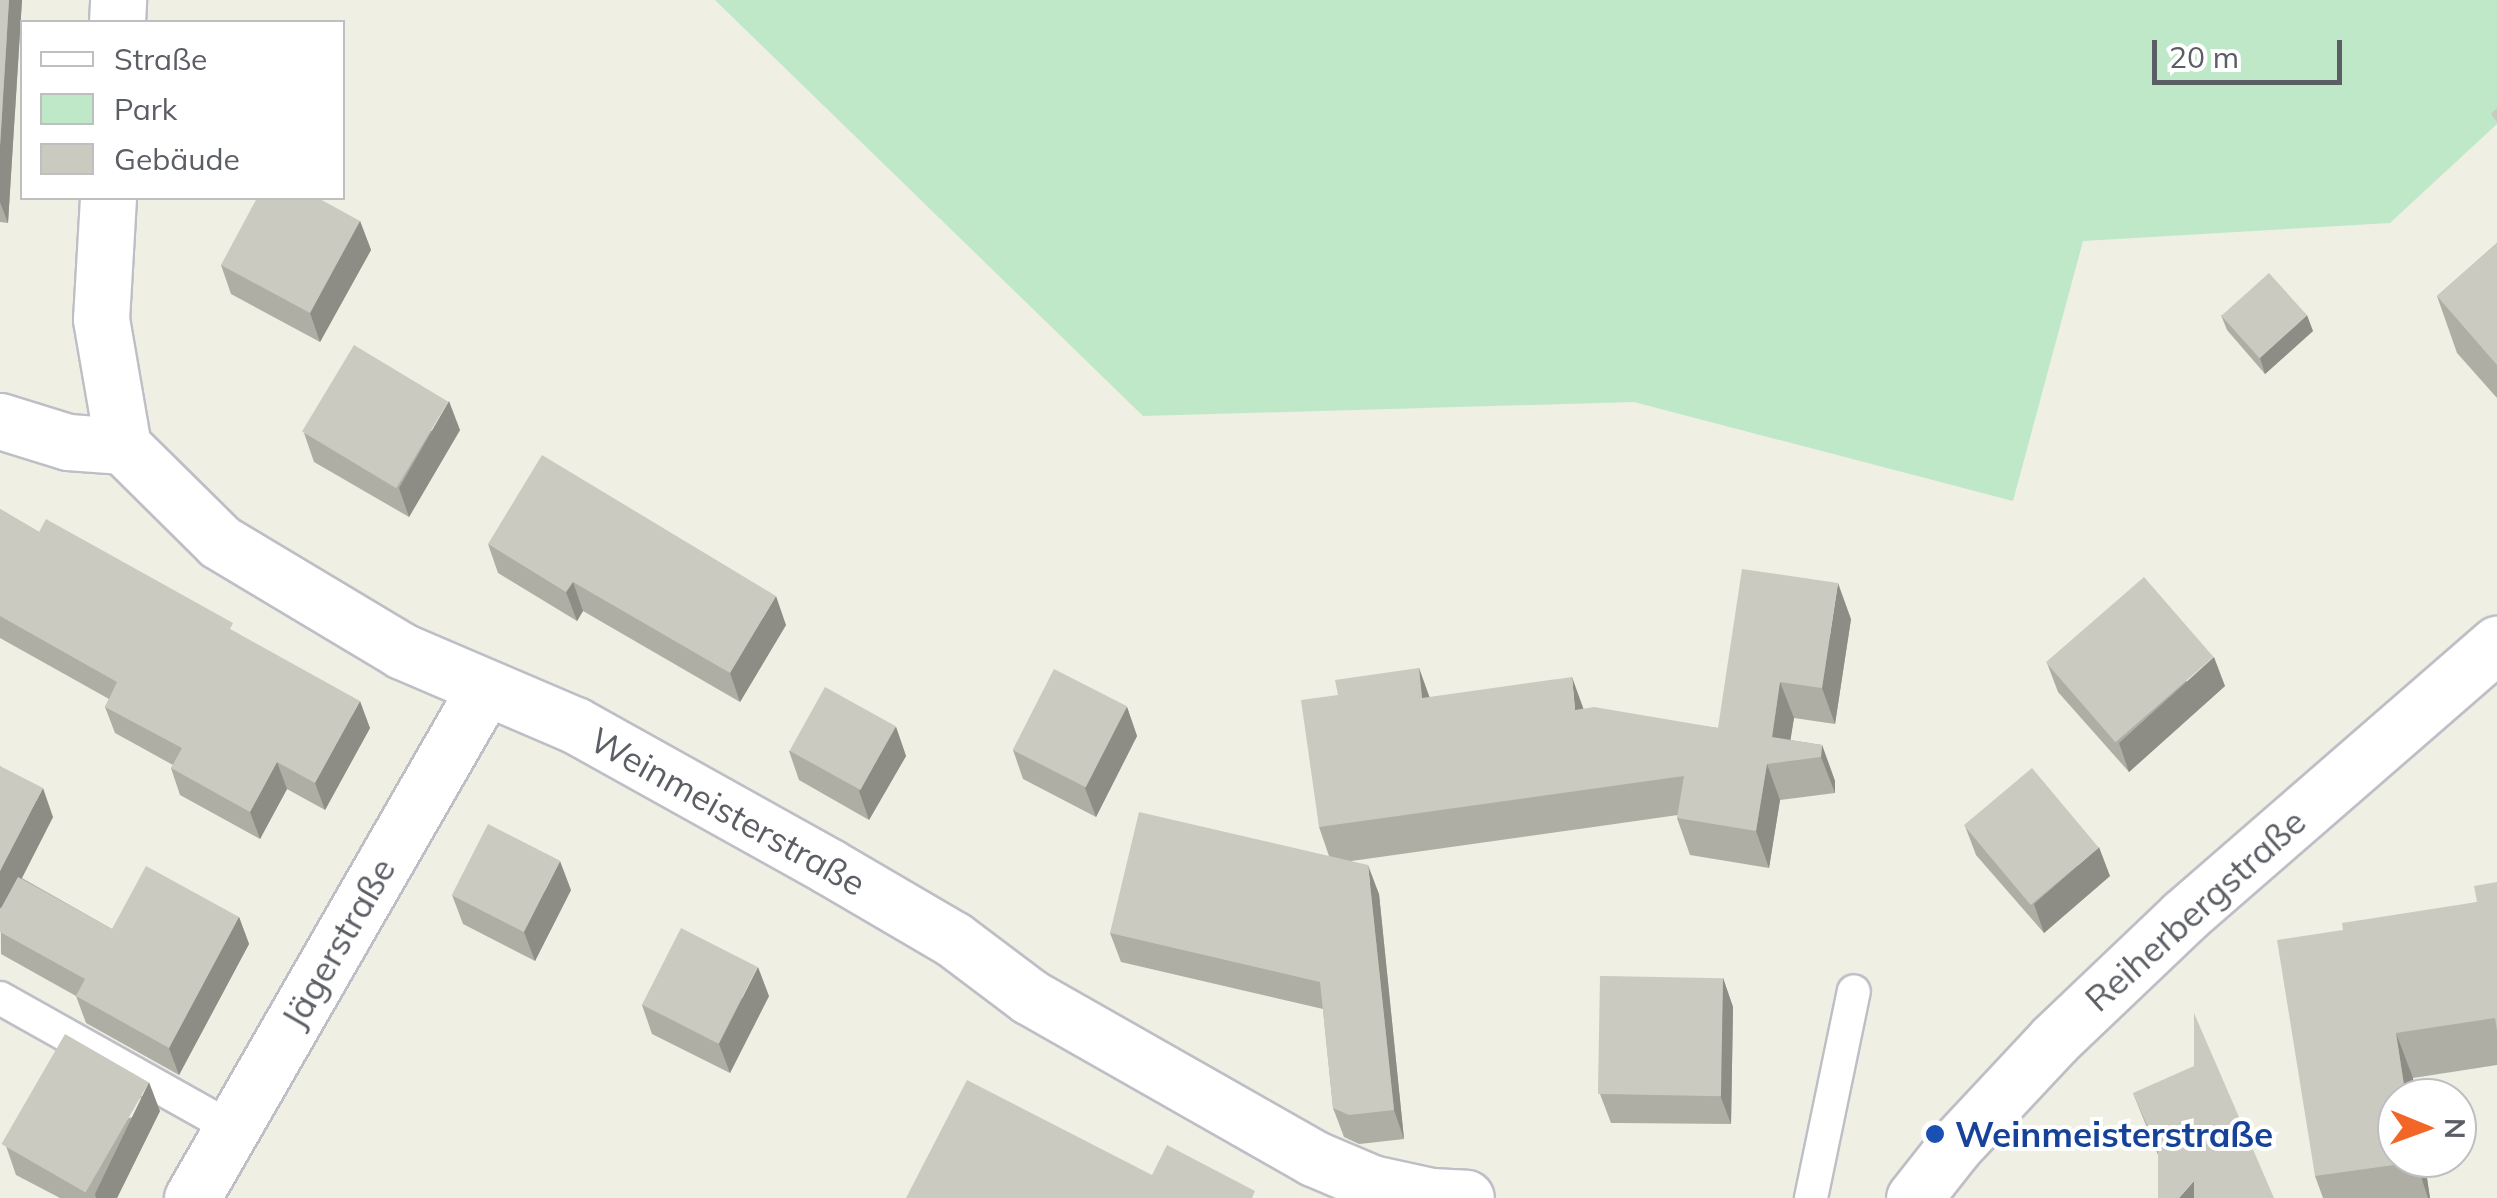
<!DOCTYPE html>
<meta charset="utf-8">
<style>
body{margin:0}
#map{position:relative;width:2497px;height:1198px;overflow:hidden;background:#efefe4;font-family:Mulish,sans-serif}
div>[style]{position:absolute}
.green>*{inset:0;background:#bfe8c9}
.roads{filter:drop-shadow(2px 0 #bebfc6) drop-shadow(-2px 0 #bebfc6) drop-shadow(0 2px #bebfc6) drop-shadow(0 -2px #bebfc6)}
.lane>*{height:32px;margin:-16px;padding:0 16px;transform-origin:16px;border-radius:16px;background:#fff}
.street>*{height:55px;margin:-27.5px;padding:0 27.5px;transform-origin:27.5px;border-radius:27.5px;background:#fff}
.secondary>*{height:55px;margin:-27.5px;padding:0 27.5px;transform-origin:27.5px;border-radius:27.5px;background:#fff}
.wall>*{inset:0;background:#aeaea5}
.shaded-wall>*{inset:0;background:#8d8d86}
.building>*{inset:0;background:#cacac0;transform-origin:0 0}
.dots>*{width:28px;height:28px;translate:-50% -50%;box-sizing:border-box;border:5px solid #fff;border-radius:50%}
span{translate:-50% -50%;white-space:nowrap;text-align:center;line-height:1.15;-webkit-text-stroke:8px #fff;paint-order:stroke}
.street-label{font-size:35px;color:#5c5e65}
.transit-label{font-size:35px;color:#164399;font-weight:700}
.left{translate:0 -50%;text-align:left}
.legend{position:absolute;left:20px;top:20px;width:325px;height:180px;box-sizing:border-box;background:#fff;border:2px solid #bebfc1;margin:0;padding:12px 18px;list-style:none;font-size:30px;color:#5c5e65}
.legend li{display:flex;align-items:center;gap:20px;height:50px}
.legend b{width:50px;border:2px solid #bebfc1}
.north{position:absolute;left:2377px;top:1078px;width:100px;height:100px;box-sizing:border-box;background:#fff;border:2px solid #bebfc1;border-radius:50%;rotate:91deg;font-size:28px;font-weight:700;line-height:40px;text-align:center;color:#5c5e65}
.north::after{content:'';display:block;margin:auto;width:35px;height:45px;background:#f26728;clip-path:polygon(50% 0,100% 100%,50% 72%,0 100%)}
.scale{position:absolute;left:2152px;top:40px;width:190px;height:45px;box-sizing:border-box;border:5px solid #5c5e65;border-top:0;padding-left:12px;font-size:30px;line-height:35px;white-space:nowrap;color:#5c5e65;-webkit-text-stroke:8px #fff;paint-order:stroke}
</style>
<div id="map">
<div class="green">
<div style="clip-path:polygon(715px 0,2497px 0,2497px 124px,2390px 223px,2083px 241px,2013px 501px,1634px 402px,1143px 416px)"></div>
</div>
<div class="roads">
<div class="lane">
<div style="left:0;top:998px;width:266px;rotate:29.3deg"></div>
<div style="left:1811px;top:1198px;width:211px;rotate:-78.3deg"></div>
</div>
<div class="street">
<div style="left:117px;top:22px;width:22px;rotate:-87deg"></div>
<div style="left:108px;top:198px;width:121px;rotate:93.3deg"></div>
<div style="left:101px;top:319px;width:129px;rotate:80.2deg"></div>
<div style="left:0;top:421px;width:71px;rotate:17.2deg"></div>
<div style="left:68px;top:442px;width:55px;rotate:4.2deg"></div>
<div style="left:123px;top:446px;width:136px;rotate:44.7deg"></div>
<div style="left:220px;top:542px;width:212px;rotate:30.9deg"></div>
<div style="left:402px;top:651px;width:188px;rotate:23.2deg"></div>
<div style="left:575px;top:725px;width:290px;rotate:29.1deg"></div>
<div style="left:828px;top:866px;width:145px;rotate:30.3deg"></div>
<div style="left:953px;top:939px;width:96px;rotate:37deg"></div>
<div style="left:1030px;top:997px;width:326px;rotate:29.6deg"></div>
<div style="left:1313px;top:1158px;width:64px;rotate:23deg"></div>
<div style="left:1372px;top:1183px;width:60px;rotate:12.4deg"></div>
<div style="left:1431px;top:1196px;width:35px;rotate:3deg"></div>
<div style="left:192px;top:1198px;width:588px;rotate:-60.12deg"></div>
</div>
<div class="secondary">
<div style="left:1914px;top:1198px;width:66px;rotate:-51.7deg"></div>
<div style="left:1955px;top:1146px;width:146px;rotate:-46.9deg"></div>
<div style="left:2055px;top:1039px;width:178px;rotate:-43.6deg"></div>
<div style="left:2184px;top:916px;width:415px;rotate:-41deg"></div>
</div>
</div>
<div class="wall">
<div style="clip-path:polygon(0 0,22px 0,8px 223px,0 222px)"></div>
<div style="clip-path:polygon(360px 221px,371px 250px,320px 342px,231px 294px,221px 265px)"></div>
<div style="clip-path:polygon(2497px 243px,2497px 398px,2457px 353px,2437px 296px)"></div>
<div style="clip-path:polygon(2221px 315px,2313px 331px,2265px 374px,2227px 330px)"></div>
<div style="clip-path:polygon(460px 430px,409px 517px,314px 462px,304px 433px)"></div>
<div style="clip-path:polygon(0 509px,39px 532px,237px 633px,370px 728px,325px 810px,287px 789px,260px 839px,180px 795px,171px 768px,173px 765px,115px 733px,105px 707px,109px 699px,0 638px)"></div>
<div style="clip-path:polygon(488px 544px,786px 625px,740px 702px,583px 611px,577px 621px,498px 573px)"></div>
<div style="clip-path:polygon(1851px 619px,1835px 724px,1794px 718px,1790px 740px,1822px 745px,1835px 781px,1835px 793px,1780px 800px,1769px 868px,1690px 855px,1677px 818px,1678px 815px,1351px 861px,1379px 894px,1404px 1139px,1359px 1144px,1344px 1137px,1333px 1108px,1323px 1009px,1121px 962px,1110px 933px,1329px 856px,1319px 827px,1338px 695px,1419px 668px,1429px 697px,1583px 709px,1718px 728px)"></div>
<div style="clip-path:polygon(2047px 663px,2225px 686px,2129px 772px,2058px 692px)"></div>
<div style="clip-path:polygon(1127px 707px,1137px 736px,1096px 817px,1023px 779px,1013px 750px)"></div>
<div style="clip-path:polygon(896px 727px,906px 756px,869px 820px,799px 780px,789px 751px)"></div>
<div style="clip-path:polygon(0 766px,53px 817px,22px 878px,112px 929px,239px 917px,249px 944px,179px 1075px,86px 1023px,76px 996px,1px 954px)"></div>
<div style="clip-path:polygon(1965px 826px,2110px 876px,2044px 933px,1976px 855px)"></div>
<div style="clip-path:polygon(2497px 882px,2497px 1065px,2413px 1078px,2397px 1158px,2424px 1158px,2430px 1198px,2323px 1198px,2315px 1176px,2343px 930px,2477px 902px)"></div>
<div style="clip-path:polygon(571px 890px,535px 961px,463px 924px,452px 895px)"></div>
<div style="clip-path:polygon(1723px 978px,1733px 1007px,1731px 1124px,1611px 1123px,1600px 1094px)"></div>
<div style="clip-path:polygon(769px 996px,730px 1073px,652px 1034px,642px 1005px)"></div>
<div style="clip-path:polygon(2133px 1093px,2274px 1198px,2158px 1155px)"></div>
<div style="clip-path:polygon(160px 1111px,117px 1198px,60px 1198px,16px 1175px,6px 1146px)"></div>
</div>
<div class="shaded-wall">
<div style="clip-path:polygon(9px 0,22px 0,8px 223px,0 202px,0 146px)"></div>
<div style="clip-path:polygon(360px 221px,371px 250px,320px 342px,310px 313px)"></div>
<div style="clip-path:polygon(2307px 315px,2313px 331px,2265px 374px,2260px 358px)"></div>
<div style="clip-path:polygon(449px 401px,460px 430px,409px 517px,399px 488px)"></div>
<div style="clip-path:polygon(573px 582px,583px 611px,577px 621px,566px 592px)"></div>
<div style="clip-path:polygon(1838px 583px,1851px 619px,1835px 724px,1822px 688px)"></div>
<div style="clip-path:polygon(776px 596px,786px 625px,740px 702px,730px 673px)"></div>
<div style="clip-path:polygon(2214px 657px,2225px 686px,2129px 772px,2119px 743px)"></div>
<div style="clip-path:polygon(1419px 668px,1432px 704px,1422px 698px)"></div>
<div style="clip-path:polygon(1572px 677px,1585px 713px,1575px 710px)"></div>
<div style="clip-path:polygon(1780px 682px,1794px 718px,1787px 762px,1772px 737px)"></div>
<div style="clip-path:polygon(360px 701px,370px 728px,325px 810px,315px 783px)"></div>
<div style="clip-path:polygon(1127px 707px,1137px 736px,1096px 817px,1085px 788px)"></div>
<div style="clip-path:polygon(896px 727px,906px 756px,869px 820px,859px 791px)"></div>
<div style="clip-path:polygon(1822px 745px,1835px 781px,1835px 793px,1821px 757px)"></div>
<div style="clip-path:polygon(277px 762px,287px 789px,260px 839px,250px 812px)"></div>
<div style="clip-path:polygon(1767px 764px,1780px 800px,1769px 868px,1756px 831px)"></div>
<div style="clip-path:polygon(43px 788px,53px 817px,3px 915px,0 907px,0 871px)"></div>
<div style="clip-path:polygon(2099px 847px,2110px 876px,2044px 933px,2034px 904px)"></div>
<div style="clip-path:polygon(560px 861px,571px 890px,535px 961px,524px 932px)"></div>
<div style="clip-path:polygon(1368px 865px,1379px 894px,1404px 1139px,1394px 1110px)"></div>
<div style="clip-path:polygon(239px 917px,249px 944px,179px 1075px,169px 1048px)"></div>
<div style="clip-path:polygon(758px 967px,769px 996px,730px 1073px,719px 1044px)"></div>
<div style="clip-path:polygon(1723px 978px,1733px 1007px,1731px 1124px,1720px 1095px)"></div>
<div style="clip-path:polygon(2396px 1033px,2413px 1078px,2416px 1098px,2406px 1098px)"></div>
<div style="clip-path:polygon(149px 1082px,160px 1111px,117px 1198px,96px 1198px,95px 1194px)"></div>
<div style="clip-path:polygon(2415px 1158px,2424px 1158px,2430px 1198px,2428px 1198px)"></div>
<div style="clip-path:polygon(2194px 1181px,2200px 1198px,2179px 1198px)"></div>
</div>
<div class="building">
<div style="clip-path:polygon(0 0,9px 0,0 146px)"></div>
<div style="clip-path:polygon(2497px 108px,2497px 122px,2491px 114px)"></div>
<div style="clip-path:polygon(257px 198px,318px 198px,360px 221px,310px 313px,221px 265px)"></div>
<div style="clip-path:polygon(2497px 243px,2497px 365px,2437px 296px)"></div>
<div style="left:2269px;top:273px;width:57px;height:64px;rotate:48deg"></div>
<div style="left:354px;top:345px;width:110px;height:101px;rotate:31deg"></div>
<div style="clip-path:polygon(542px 455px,776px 596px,730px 673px,573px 582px,566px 592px,488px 544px)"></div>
<div style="clip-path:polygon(0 509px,39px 532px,46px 519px,233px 623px,230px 629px,360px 701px,315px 783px,277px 762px,250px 812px,171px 768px,182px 748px,105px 707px,117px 682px,0 616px)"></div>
<div style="clip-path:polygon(1742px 569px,1838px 583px,1822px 688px,1780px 682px,1772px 737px,1822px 745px,1821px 757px,1767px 764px,1756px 831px,1677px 818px,1684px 776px,1319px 827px,1301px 700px,1338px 695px,1335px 680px,1419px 668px,1422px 698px,1572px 677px,1575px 710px,1594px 707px,1718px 728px)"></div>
<div style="left:2144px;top:577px;width:106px;height:130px;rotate:49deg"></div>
<div style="left:1054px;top:669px;width:82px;height:91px;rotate:27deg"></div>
<div style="left:825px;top:687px;width:81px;height:73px;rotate:29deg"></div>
<div style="clip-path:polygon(0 766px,43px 788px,0 871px)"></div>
<div style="left:2032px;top:768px;width:104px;height:89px;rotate:50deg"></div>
<div style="clip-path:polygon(1139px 812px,1368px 865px,1394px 1110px,1349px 1115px,1333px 1108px,1320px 982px,1110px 933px)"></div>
<div style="left:488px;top:824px;width:81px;height:80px;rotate:27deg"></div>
<div style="clip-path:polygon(146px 866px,239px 917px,169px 1048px,76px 996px,85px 979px,0 932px,0 910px,18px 877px,112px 929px)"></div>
<div style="clip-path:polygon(2497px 882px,2497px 1030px,2495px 1018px,2396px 1033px,2406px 1098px,2397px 1098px,2397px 1158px,2415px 1158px,2415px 1162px,2315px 1176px,2277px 940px,2343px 930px,2342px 923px,2477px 902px,2474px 886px)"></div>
<div style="left:681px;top:928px;width:86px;height:86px;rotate:27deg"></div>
<div style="left:1600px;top:976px;width:123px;height:118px;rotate:1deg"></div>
<div style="clip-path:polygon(2194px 1013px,2274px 1198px,2194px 1198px,2194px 1181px,2179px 1198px,2158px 1198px,2158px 1150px,2133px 1093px,2194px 1066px)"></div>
<div style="left:65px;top:1034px;width:97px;height:127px;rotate:30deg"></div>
<div style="clip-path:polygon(967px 1080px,1152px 1175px,1167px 1145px,1255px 1191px,1252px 1198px,906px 1198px)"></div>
</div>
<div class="dots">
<div style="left:1935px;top:1134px;background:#1a4fb4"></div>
</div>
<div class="street-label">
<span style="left:728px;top:811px;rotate:29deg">Weinmeisterstraße</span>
<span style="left:2195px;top:910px;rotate:-42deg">Reiherbergstraße</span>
<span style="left:338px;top:943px;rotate:-60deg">Jägerstraße</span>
</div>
<div class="transit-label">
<span class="left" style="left:1955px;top:1134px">Weinmeisterstraße</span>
</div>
<ul class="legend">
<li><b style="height:12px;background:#fff"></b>Straße</li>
<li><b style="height:28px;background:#bfe8c9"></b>Park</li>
<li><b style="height:28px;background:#cacac0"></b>Gebäude</li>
</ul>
<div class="north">N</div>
<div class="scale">20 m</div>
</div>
